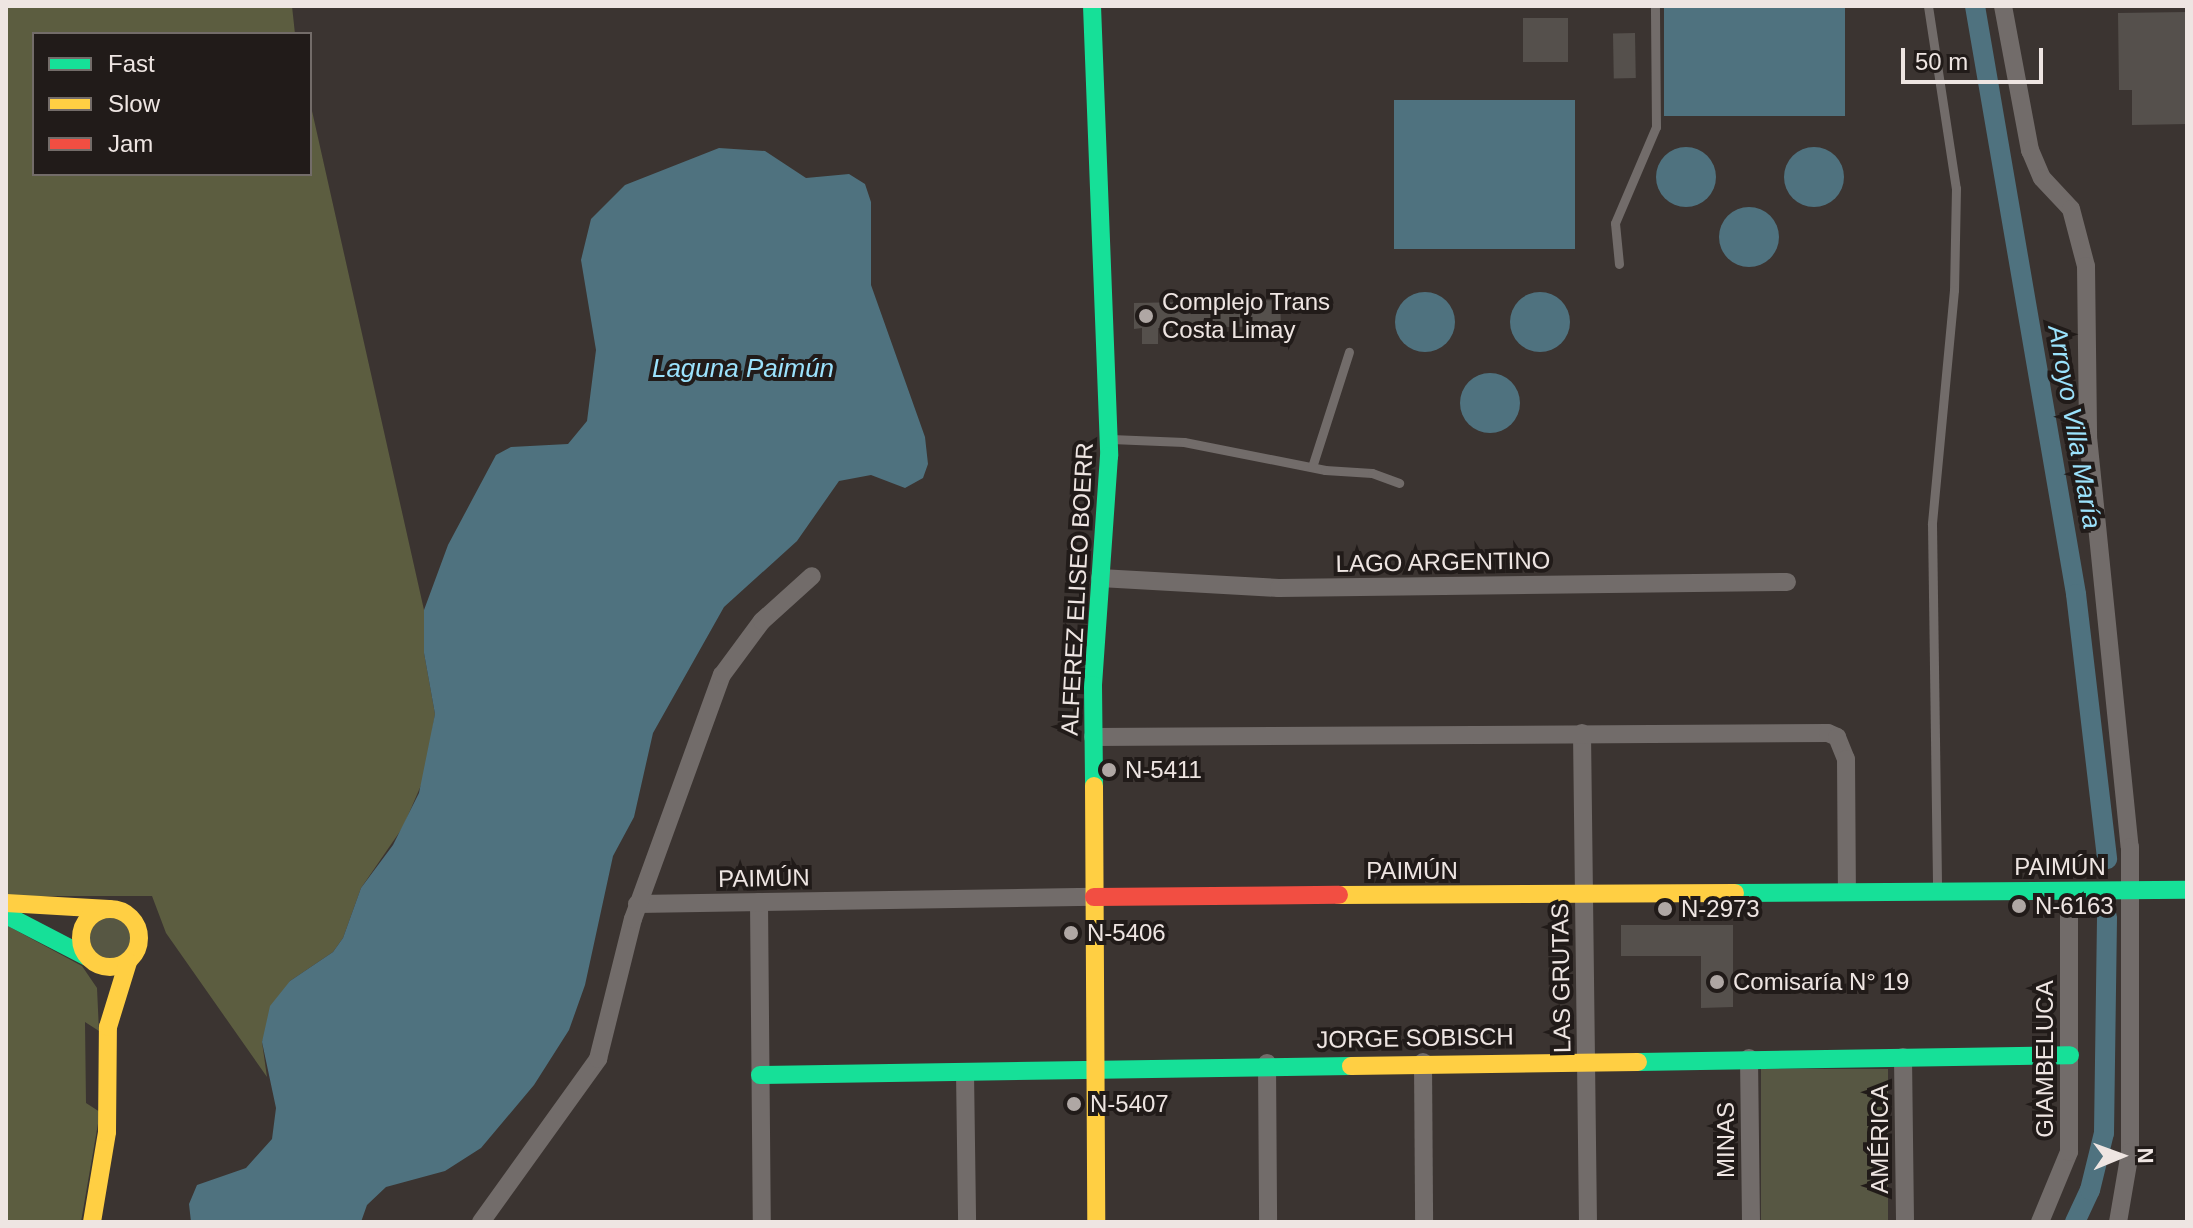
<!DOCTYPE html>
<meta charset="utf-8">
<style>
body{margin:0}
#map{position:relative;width:2193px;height:1228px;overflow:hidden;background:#3b3431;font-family:Arial,sans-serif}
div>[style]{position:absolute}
.green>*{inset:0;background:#575743;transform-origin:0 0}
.round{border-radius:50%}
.forest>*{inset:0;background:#5c5d40}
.water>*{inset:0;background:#4f727f;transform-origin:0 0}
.canal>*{height:20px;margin:-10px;padding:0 10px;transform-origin:10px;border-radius:10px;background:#4f727f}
.building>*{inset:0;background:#55504c;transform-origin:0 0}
.lane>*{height:9px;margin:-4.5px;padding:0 4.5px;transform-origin:4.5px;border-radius:4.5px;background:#726c6a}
.street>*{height:18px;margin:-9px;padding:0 9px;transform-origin:9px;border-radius:9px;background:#726c6a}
.fast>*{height:18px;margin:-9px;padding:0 9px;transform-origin:9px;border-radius:9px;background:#16e098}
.slow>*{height:18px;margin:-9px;padding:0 9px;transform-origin:9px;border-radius:9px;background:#ffcf43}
.slow>.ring{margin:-9px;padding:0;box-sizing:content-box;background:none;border:18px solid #ffcf43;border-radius:50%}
.jam>*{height:18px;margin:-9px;padding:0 9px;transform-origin:9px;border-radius:9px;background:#f24e42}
.dots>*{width:22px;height:22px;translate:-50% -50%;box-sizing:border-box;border:4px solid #211b19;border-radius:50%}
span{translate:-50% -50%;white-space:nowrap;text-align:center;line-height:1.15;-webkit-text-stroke:8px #211b19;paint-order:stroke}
.poi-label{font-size:24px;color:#eee5e2}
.left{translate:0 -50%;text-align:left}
.street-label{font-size:24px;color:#eee5e2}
.water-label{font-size:26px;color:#9be2fc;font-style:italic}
.frame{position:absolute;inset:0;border:8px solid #eee5e2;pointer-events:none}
.legend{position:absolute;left:32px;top:32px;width:280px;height:144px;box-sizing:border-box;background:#211b19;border:2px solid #736c69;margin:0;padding:10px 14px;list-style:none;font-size:24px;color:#eee5e2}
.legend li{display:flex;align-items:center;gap:16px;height:40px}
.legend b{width:40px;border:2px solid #736c69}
.north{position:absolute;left:2081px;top:1116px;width:80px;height:80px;-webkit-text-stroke:6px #211b19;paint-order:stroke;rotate:89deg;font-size:22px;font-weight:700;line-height:32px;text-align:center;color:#eee5e2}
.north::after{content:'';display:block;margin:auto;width:28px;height:36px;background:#eee5e2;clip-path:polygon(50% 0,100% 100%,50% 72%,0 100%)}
.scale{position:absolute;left:1901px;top:48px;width:142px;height:36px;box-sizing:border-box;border:4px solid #eee5e2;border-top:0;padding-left:10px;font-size:24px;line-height:28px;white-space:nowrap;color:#eee5e2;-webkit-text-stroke:6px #211b19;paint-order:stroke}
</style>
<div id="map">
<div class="green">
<div class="round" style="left:89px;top:917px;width:42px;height:42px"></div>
<div style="left:1888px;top:1069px;width:153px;height:127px;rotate:90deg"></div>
</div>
<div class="forest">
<div style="clip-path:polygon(6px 6px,292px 6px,295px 34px,34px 34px,34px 174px,310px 174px,310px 102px,424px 610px,424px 653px,435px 714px,425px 776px,403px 827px,361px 888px,343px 938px,333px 952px,290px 981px,262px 1042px,267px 1077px,166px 933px,152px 896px,6px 896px)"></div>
<div style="clip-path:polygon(6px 925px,82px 966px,97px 988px,99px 1031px,85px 1022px,86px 1103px,100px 1112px,81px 1222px,6px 1222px)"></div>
</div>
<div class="water">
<div style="left:1664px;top:6px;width:181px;height:110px"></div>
<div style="left:1575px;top:100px;width:149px;height:181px;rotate:90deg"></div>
<div class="round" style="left:1784px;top:147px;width:60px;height:60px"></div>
<div class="round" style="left:1656px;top:147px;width:60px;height:60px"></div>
<div style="clip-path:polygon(719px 148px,765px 151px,806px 178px,849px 174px,865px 184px,871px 202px,871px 285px,925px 437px,928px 464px,923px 478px,905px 488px,871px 475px,839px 481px,797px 541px,724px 607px,653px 733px,634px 817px,613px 856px,585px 985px,569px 1030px,534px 1085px,481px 1148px,445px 1171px,386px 1187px,367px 1205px,361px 1222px,191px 1222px,189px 1204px,197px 1185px,246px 1168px,272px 1139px,276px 1108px,262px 1042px,270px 1006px,290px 981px,333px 952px,343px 938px,361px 888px,393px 845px,419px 793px,435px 714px,424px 653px,424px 610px,448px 545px,496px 455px,511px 447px,568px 444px,587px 421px,596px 350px,581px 260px,591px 219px,625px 185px)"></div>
<div class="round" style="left:1719px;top:207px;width:60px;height:60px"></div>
<div class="round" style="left:1395px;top:292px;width:60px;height:60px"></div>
<div class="round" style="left:1510px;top:292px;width:60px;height:60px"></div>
<div class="round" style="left:1460px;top:373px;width:60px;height:60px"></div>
</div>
<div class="canal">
<div style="left:1975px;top:6px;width:597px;rotate:80.25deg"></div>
<div style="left:2076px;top:594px;width:267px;rotate:83.3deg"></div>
<div style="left:2075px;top:1222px;width:35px;rotate:-65deg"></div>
<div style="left:2090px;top:1190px;width:59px;rotate:-76.2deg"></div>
<div style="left:2104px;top:1133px;width:216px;rotate:-89.2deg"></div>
</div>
<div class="building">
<div style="clip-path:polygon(2187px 12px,2187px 124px,2132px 125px,2132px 90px,2119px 90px,2118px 13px)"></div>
<div style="left:1568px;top:18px;width:44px;height:45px;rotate:90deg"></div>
<div style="left:1635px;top:33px;width:45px;height:22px;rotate:89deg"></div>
<div style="clip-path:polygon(1280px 300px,1281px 326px,1158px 328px,1158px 344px,1142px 344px,1142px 328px,1134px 329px,1134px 303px)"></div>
<div style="clip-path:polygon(1621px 925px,1733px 925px,1733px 1007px,1701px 1008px,1701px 956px,1621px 956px)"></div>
</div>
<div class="lane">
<div style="left:1928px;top:6px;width:184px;rotate:81.3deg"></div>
<div style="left:1956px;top:188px;width:102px;rotate:91.1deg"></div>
<div style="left:1954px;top:290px;width:235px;rotate:95.4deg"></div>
<div style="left:1932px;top:524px;width:364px;rotate:89.2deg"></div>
<div style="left:1619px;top:264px;width:41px;rotate:-95.6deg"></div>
<div style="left:1615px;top:223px;width:104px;rotate:-66.9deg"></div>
<div style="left:1656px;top:127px;width:121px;rotate:-90.5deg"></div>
<div style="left:1111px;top:439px;width:73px;rotate:2.4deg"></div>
<div style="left:1184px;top:442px;width:144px;rotate:11.2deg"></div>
<div style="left:1325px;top:470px;width:47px;rotate:3.7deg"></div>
<div style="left:1372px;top:473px;width:29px;rotate:20deg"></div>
<div style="left:1312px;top:467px;width:121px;rotate:-72.2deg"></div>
</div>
<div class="street">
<div style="left:2003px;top:6px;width:147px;rotate:79.4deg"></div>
<div style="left:2030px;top:150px;width:30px;rotate:67deg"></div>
<div style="left:2042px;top:178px;width:42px;rotate:46.9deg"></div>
<div style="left:2071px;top:209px;width:59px;rotate:75.3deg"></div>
<div style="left:2086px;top:266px;width:171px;rotate:89.3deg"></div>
<div style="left:2088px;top:437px;width:412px;rotate:84.2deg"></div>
<div style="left:2130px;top:847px;width:305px;rotate:90deg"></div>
<div style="left:2130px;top:1152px;width:71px;rotate:99.7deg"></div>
<div style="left:1100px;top:578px;width:179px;rotate:3.2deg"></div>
<div style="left:1279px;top:588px;width:508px;rotate:-0.68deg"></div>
<div style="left:1582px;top:733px;width:489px;rotate:89.3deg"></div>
<div style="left:1093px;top:737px;width:735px;rotate:-0.31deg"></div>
<div style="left:1828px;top:733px;width:10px;rotate:24deg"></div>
<div style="left:1837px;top:737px;width:24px;rotate:68deg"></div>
<div style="left:1846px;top:759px;width:133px;rotate:89.6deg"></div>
<div style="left:759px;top:902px;width:320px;rotate:89.5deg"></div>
<div style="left:637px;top:904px;width:457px;rotate:-0.9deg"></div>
<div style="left:1903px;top:1057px;width:165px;rotate:89.3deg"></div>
<div style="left:1749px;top:1058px;width:164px;rotate:89.3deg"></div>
<div style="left:1423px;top:1062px;width:160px;rotate:89.6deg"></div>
<div style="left:1267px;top:1063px;width:159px;rotate:89.6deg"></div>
<div style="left:965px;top:1072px;width:150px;rotate:89.2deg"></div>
<div style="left:481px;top:1222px;width:201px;rotate:-54.3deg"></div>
<div style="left:598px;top:1059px;width:144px;rotate:-76deg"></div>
<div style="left:633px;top:919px;width:260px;rotate:-70deg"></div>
<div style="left:722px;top:675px;width:67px;rotate:-53.5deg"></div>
<div style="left:762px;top:621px;width:67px;rotate:-42deg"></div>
<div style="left:2040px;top:1222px;width:76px;rotate:-67.5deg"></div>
<div style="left:2069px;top:1152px;width:261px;rotate:-90deg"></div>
</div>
<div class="fast">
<div style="left:1092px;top:6px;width:450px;rotate:87.8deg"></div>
<div style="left:1109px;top:456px;width:230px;rotate:94deg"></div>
<div style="left:1093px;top:685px;width:101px;rotate:89.4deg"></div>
<div style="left:1735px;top:893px;width:452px;rotate:-0.4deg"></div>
<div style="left:6px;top:915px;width:91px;rotate:27.4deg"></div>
<div style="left:1638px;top:1062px;width:432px;rotate:-0.9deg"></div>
<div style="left:760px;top:1075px;width:591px;rotate:-0.87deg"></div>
</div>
<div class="slow">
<div style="left:1094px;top:786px;width:436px;rotate:89.7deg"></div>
<div style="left:1339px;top:895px;width:396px;rotate:-0.3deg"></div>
<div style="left:6px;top:903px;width:103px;rotate:3.3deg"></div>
<div class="ring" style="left:81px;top:909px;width:40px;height:40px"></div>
<div style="left:1351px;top:1066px;width:287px;rotate:-0.8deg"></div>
<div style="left:92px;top:1222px;width:91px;rotate:-80.5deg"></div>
<div style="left:107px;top:1132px;width:105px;rotate:-89.5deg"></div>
<div style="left:108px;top:1027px;width:68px;rotate:-72.9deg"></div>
</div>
<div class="jam">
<div style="left:1094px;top:897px;width:245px;rotate:-0.5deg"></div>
</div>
<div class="dots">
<div style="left:1146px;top:316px;background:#afa7a4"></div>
<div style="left:1109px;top:770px;background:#afa7a4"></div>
<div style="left:2019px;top:906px;background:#afa7a4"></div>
<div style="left:1665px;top:909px;background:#afa7a4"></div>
<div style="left:1071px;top:933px;background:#afa7a4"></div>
<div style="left:1717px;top:982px;background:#afa7a4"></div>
<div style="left:1074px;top:1104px;background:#afa7a4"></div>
</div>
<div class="poi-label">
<span class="left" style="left:1162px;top:316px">Complejo Trans<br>Costa Limay</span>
<span class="left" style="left:1125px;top:770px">N-5411</span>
<span class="left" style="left:2035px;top:906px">N-6163</span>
<span class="left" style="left:1681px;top:909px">N-2973</span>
<span class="left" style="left:1087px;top:933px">N-5406</span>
<span class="left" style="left:1733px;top:982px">Comisaría N° 19</span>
<span class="left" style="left:1090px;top:1104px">N-5407</span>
</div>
<div class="street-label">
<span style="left:1443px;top:562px;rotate:-1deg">LAGO ARGENTINO</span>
<span style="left:1077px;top:589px;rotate:-87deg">ALFEREZ ELISEO BOERR</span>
<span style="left:2060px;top:867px">PAIMÚN</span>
<span style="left:1412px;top:871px">PAIMÚN</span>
<span style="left:764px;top:878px;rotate:-1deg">PAIMÚN</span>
<span style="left:1561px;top:978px;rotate:-91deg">LAS GRUTAS</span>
<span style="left:1415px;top:1038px;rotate:-1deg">JORGE SOBISCH</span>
<span style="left:2045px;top:1059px;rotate:-90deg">GIAMBELUCA</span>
<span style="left:1880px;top:1139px;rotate:-90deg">AMÉRICA</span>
<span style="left:1726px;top:1140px;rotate:-90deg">MINAS</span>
</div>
<div class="water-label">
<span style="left:743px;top:369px">Laguna Paimún</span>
<span style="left:2074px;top:427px;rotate:80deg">Arroyo Villa María</span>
</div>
<div class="frame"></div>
<ul class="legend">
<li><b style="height:10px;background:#16e098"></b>Fast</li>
<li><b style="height:10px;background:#ffcf43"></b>Slow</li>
<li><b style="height:10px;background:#f24e42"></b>Jam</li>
</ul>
<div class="north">N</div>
<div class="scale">50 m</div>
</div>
